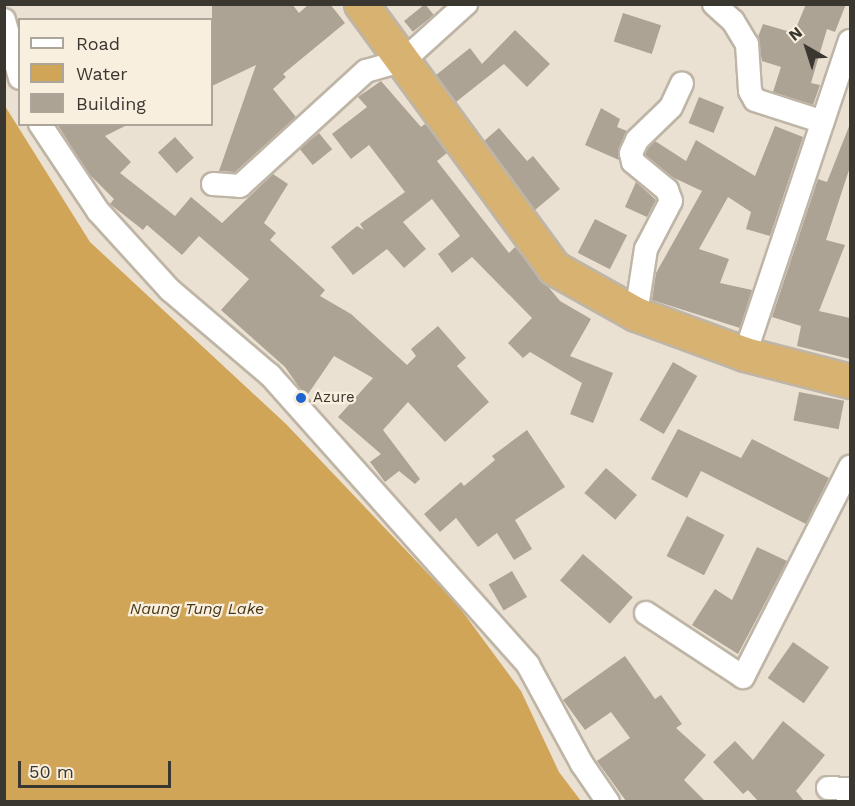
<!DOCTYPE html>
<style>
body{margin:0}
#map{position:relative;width:855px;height:806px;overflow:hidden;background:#ebe1d2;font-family:"Work Sans",sans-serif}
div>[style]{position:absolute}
.water>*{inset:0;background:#d1a558}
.building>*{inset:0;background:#aca394;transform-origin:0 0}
.roads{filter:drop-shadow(2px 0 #beb5a6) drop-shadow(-2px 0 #beb5a6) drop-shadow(0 2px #beb5a6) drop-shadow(0 -2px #beb5a6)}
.minor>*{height:22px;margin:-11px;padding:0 11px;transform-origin:11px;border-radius:11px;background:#fff}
.trunk>*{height:33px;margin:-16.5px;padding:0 16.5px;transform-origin:16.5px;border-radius:16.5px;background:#d7b270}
.dots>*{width:16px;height:16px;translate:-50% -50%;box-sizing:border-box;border:3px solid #f8efdf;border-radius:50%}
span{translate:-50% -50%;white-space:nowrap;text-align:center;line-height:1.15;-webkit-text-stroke:4.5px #f8efdf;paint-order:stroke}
.poi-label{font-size:15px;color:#3a3630}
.left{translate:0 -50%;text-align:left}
.water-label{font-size:16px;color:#493615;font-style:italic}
.frame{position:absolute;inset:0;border:6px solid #3a3630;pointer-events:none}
.legend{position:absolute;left:18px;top:18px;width:195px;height:108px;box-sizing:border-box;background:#f8efdf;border:2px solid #aca599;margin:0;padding:8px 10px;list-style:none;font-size:18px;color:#3a3630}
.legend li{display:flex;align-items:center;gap:12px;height:30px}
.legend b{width:30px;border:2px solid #aca599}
.north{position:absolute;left:777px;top:18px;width:60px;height:60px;-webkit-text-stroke:4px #f8efdf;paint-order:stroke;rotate:321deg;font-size:16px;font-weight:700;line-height:24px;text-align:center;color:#3a3630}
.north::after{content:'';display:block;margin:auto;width:21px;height:27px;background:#3a3630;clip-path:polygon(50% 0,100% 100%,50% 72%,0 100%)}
.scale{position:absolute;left:18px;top:761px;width:153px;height:27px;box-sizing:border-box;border:3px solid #3a3630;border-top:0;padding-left:8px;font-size:18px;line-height:21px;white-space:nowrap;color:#3a3630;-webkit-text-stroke:4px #f8efdf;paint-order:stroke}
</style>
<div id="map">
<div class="water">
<div style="clip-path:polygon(5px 106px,90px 242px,286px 424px,457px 604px,521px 691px,559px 772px,581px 801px,5px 801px)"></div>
</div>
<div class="building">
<div style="clip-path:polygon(212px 4px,292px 4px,299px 13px,309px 4px,330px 4px,345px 23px,283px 74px,286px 77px,273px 89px,296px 117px,235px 172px,219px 171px,256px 65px,212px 86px)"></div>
<div style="left:425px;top:4px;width:14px;height:27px;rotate:51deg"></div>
<div style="clip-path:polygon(806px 4px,846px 4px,835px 32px,827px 29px,811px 83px,820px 85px,813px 105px,773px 92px,781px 67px,762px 61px,758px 37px,763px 24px,794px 33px)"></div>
<div style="left:623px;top:13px;width:40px;height:30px;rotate:18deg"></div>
<div style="clip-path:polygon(515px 30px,550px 64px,527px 87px,504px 64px,456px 102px,436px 75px,470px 48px,482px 64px)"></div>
<div style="clip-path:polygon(381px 81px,421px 127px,425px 124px,430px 130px,447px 153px,437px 161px,509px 253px,515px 247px,560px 301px,591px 319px,570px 356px,613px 373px,593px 423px,570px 414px,582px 383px,530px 352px,523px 358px,508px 343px,532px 318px,472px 257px,452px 273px,438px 254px,460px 236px,432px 199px,403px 222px,426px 249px,404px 268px,387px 249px,353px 275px,331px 247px,357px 226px,364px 230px,360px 224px,405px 192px,369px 145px,351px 159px,332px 134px,367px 107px,358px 97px)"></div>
<div style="left:699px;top:97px;width:27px;height:28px;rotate:22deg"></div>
<div style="clip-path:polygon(601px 108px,620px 119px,617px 127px,627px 131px,619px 160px,585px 145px)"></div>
<div style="clip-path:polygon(57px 124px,129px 124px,105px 136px,131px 162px,120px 173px,175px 216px,191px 197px,222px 223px,273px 174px,288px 184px,264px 223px,276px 233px,270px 240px,325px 290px,320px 296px,351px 314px,407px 365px,416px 356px,411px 349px,438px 326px,466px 358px,457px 366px,489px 402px,445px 442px,408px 402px,383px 430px,420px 479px,415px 484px,399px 471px,385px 482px,370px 462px,381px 454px,338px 417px,373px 378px,334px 356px,308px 394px,301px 390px,285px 367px,221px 310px,249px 279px,199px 236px,182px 255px,147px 225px,143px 230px,110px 204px,114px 199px,89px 174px)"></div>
<div style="clip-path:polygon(850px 124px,850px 167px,826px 240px,845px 245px,819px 311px,850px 318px,850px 359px,797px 346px,801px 326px,772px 317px,818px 179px,827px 182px)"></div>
<div style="clip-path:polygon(775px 126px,803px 137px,770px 236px,746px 229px,751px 212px,728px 197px,699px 249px,729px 259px,720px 283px,752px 290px,740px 328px,652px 300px,656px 273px,702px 191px,672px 177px,645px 155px,648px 148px,655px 141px,686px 161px,696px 140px,755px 176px)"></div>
<div style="clip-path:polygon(499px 128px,527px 161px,533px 156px,560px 189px,535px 210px,484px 141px)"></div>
<div style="left:319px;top:133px;width:21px;height:25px;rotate:51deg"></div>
<div style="left:175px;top:137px;width:28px;height:23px;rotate:48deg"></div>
<div style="clip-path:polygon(636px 182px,656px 200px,647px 217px,625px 207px)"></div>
<div style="left:595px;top:219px;width:36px;height:38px;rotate:27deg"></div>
<div style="left:673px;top:362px;width:28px;height:67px;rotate:30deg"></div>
<div style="left:799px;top:392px;width:46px;height:29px;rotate:11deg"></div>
<div style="clip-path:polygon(678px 429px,741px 458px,752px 439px,829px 478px,806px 524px,701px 471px,687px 498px,651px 479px)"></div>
<div style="clip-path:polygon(527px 430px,565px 487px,515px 520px,532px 549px,514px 560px,497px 533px,478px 547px,456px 518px,440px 532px,424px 514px,461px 482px,464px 486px,495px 460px,492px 456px)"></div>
<div style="left:606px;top:468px;width:41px;height:33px;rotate:41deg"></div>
<div style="left:687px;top:516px;width:42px;height:45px;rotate:27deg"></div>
<div style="clip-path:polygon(757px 547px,787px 561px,738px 654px,692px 625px,715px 589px,732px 600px)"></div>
<div style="left:583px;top:554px;width:66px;height:35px;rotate:41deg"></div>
<div style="left:512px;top:571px;width:30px;height:27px;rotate:60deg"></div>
<div style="left:793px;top:642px;width:44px;height:44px;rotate:35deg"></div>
<div style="clip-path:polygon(625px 656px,655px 699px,661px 695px,682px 724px,676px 728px,706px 755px,684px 780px,705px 801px,626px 801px,597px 761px,630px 738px,611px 712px,585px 730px,563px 700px)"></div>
<div style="clip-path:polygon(783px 721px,825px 755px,796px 791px,804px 801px,758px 801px,748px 790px,743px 794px,713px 762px,735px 741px,753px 760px)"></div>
</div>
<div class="roads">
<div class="minor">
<div style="left:714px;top:4px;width:25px;rotate:42deg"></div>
<div style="left:733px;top:21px;width:27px;rotate:59deg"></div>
<div style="left:747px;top:44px;width:47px;rotate:86.3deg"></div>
<div style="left:750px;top:91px;width:10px;rotate:61deg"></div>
<div style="left:755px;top:100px;width:71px;rotate:17.9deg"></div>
<div style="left:4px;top:20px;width:60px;rotate:74.6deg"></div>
<div style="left:40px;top:124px;width:105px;rotate:56.3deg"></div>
<div style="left:98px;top:211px;width:107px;rotate:47.7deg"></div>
<div style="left:170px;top:290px;width:131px;rotate:40.4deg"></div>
<div style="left:270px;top:375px;width:388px;rotate:48.3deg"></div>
<div style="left:528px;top:665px;width:113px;rotate:61.4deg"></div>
<div style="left:582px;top:764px;width:46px;rotate:55.6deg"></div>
<div style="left:213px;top:184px;width:27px;rotate:4deg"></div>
<div style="left:240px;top:186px;width:171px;rotate:-42.4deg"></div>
<div style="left:366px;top:71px;width:40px;rotate:-16deg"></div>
<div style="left:404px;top:60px;width:84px;rotate:-42.1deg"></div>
<div style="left:636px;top:314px;width:66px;rotate:-81.3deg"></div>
<div style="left:646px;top:249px;width:54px;rotate:-62.5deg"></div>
<div style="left:671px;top:201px;width:12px;rotate:-110deg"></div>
<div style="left:667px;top:190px;width:44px;rotate:-140.5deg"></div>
<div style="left:633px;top:162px;width:9px;rotate:-103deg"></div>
<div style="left:631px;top:153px;width:14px;rotate:-65deg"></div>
<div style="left:637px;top:140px;width:47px;rotate:-44.1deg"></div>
<div style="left:671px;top:107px;width:26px;rotate:-65deg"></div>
<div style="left:745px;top:354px;width:330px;rotate:-71.5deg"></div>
<div style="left:646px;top:613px;width:116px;rotate:33.4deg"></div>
<div style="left:743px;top:677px;width:236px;rotate:-63deg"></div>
<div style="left:828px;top:788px;width:22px;rotate:3deg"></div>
</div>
<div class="trunk">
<div style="left:361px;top:4px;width:327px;rotate:53.8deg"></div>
<div style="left:554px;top:268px;width:94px;rotate:29.3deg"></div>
<div style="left:636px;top:314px;width:116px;rotate:20.2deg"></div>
<div style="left:745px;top:354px;width:108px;rotate:14.4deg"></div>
</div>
</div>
<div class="dots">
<div style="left:301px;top:398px;background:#1f64cf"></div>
</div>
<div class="poi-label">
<span class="left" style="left:313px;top:398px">Azure</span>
</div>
<div class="water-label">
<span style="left:197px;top:609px">Naung Tung Lake</span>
</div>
<div class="frame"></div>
<ul class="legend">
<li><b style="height:8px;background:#fff"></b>Road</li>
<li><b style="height:16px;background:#d1a558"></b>Water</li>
<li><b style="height:16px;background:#aca394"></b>Building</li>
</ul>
<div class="north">N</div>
<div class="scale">50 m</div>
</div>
